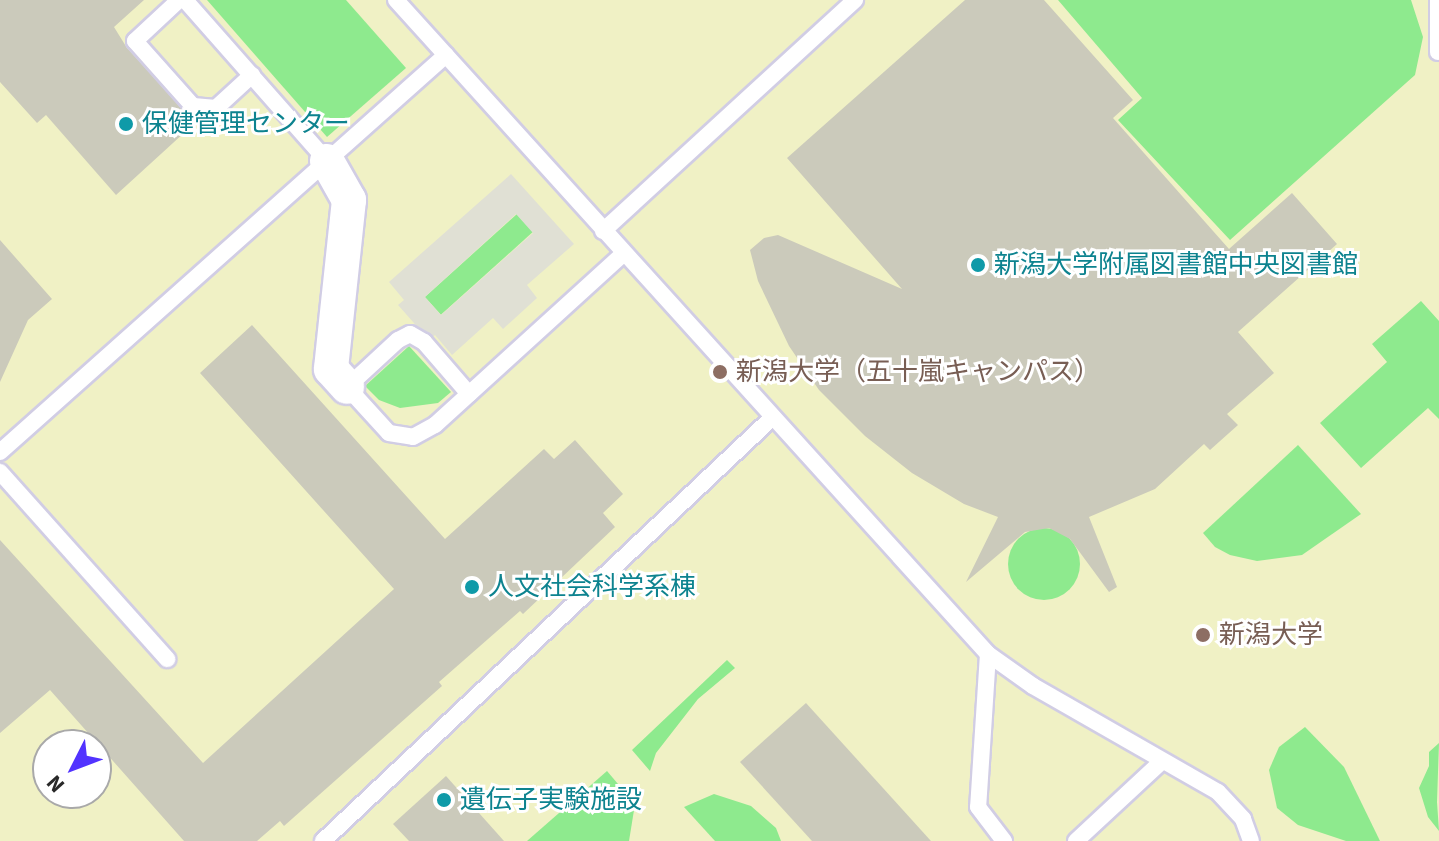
<!DOCTYPE html>
<meta charset="utf-8">
<style>
body{margin:0}
#map{position:relative;width:1439px;height:841px;overflow:hidden;background:#edebd8;font-family:"Source Sans 3","Noto Sans JP",sans-serif}
div>[style]{position:absolute}
.education>*{inset:0;background:#f0f1c5}
.green>*{inset:0;background:#8eea8e;transform-origin:0 0}
.round{border-radius:50%}
.plaza>*{inset:0;background:#e0e0d4}
.building>*{inset:0;background:#cbcabb}
.roads{filter:drop-shadow(2px 0 #d1cde4) drop-shadow(-2px 0 #d1cde4) drop-shadow(0 2px #d1cde4) drop-shadow(0 -2px #d1cde4)}
.service>*{height:16px;margin:-8px;padding:0 8px;transform-origin:8px;border-radius:8px;background:#fff}
.minor>*{height:34px;margin:-17px;padding:0 17px;transform-origin:17px;border-radius:17px;background:#fff}
.dots>*{width:22px;height:22px;translate:-50% -50%;box-sizing:border-box;border:4px solid #fff;border-radius:50%}
span{translate:-50% -50%;white-space:nowrap;text-align:center;line-height:1.15;-webkit-text-stroke:6px #fff;paint-order:stroke}
.culture-label{font-size:26px;color:#0d838f}
.left{translate:0 -50%;text-align:left}
.education-label{font-size:26px;color:#785e54}
.north{position:absolute;left:32px;top:729px;width:80px;height:80px;box-sizing:border-box;background:#fff;border:2px solid #a9a9a9;border-radius:50%;rotate:228deg;font-size:22px;font-weight:700;line-height:32px;text-align:center;color:#292929}
.north::after{content:'';display:block;margin:auto;width:28px;height:36px;background:#5233ff;clip-path:polygon(50% 0,100% 100%,50% 72%,0 100%)}
</style>
<div id="map">
<div class="education">
<div style="clip-path:polygon(evenodd,0 0,1439px 0,1439px 841px,0 841px,0 0,48px 745px,96px 745px,96px 793px,48px 793px,48px 745px)"></div>
</div>
<div class="green">
<div style="clip-path:polygon(207px 0,346px 0,406px 68px,327px 137px)"></div>
<div style="clip-path:polygon(1058px 0,1411px 0,1423px 37px,1415px 75px,1230px 240px,1118px 120px,1142px 98px)"></div>
<div style="left:517px;top:214px;width:24px;height:124px;rotate:48deg"></div>
<div style="clip-path:polygon(1421px 301px,1439px 321px,1439px 419px,1428px 408px,1361px 468px,1320px 423px,1387px 362px,1372px 344px)"></div>
<div style="clip-path:polygon(409px 346px,451px 392px,438px 403px,400px 408px,379px 400px,365px 386px)"></div>
<div style="clip-path:polygon(1298px 445px,1361px 514px,1302px 555px,1257px 561px,1230px 555px,1215px 547px,1203px 533px)"></div>
<div class="round" style="left:1008px;top:528px;width:72px;height:72px"></div>
<div style="clip-path:polygon(727px 660px,735px 668px,698px 699px,656px 753px,650px 771px,632px 750px)"></div>
<div style="clip-path:polygon(1305px 727px,1344px 767px,1380px 841px,1346px 841px,1298px 825px,1277px 808px,1269px 770px,1279px 747px)"></div>
<div style="clip-path:polygon(1439px 743px,1437px 802px,1439px 831px,1428px 817px,1419px 788px,1429px 766px,1429px 752px)"></div>
<div style="clip-path:polygon(607px 771px,635px 804px,629px 841px,527px 841px)"></div>
<div style="clip-path:polygon(714px 794px,751px 806px,776px 828px,781px 841px,715px 841px,684px 807px)"></div>
</div>
<div class="plaza">
<div style="clip-path:polygon(evenodd,511px 174px,574px 244px,527px 285px,537px 298px,503px 329px,493px 318px,452px 355px,435px 335px,429px 340px,398px 305px,404px 300px,389px 282px,511px 174px,516px 214px,533px 233px,441px 315px,425px 297px,516px 214px)"></div>
</div>
<div class="building">
<div style="clip-path:polygon(0 0,144px 0,114px 27px,127px 48px,196px 122px,116px 195px,46px 115px,37px 123px,0 82px)"></div>
<div style="clip-path:polygon(965px 0,1044px 0,1133px 100px,1113px 118px,1229px 249px,1292px 193px,1337px 244px,1238px 332px,1274px 373px,1227px 414px,1238px 425px,1210px 450px,1204px 444px,1155px 489px,1089px 517px,1117px 587px,1109px 592px,1070px 539px,1049px 528px,1025px 532px,966px 582px,998px 517px,964px 504px,912px 473px,865px 436px,819px 390px,789px 346px,758px 281px,750px 250px,764px 238px,778px 235px,902px 289px,787px 158px)"></div>
<div style="clip-path:polygon(0 240px,52px 299px,28px 320px,0 382px)"></div>
<div style="clip-path:polygon(252px 325px,445px 539px,544px 449px,554px 459px,575px 440px,623px 494px,603px 513px,615px 527px,523px 614px,520px 611px,439px 682px,442px 686px,284px 826px,280px 821px,257px 841px,184px 841px,50px 690px,0 733px,0 540px,203px 763px,394px 589px,200px 373px)"></div>
<div style="clip-path:polygon(806px 703px,931px 841px,812px 841px,740px 762px)"></div>
<div style="clip-path:polygon(446px 776px,504px 841px,409px 841px,393px 824px)"></div>
</div>
<div class="roads">
<div class="service">
<div style="left:179px;top:0;width:60px;rotate:137deg"></div>
<div style="left:135px;top:41px;width:87px;rotate:48.3deg"></div>
<div style="left:193px;top:106px;width:23px;rotate:5deg"></div>
<div style="left:216px;top:108px;width:49px;rotate:-42.5deg"></div>
<div style="left:185px;top:0;width:215px;rotate:48.6deg"></div>
<div style="left:396px;top:0;width:882px;rotate:47.85deg"></div>
<div style="left:988px;top:654px;width:55px;rotate:35.4deg"></div>
<div style="left:1033px;top:686px;width:213px;rotate:29.8deg"></div>
<div style="left:1218px;top:792px;width:37px;rotate:47deg"></div>
<div style="left:1243px;top:819px;width:23px;rotate:70deg"></div>
<div style="left:1438px;top:0;width:52px;rotate:90deg"></div>
<div style="left:603px;top:231px;width:342px;rotate:-42.5deg"></div>
<div style="left:469px;top:394px;width:69px;rotate:-130.9deg"></div>
<div style="left:424px;top:342px;width:16px;rotate:-150deg"></div>
<div style="left:410px;top:334px;width:13px;rotate:153deg"></div>
<div style="left:398px;top:340px;width:69px;rotate:137.3deg"></div>
<div style="left:347px;top:387px;width:62px;rotate:47.6deg"></div>
<div style="left:389px;top:433px;width:24px;rotate:9deg"></div>
<div style="left:413px;top:437px;width:25px;rotate:-29deg"></div>
<div style="left:435px;top:425px;width:254px;rotate:-42.3deg"></div>
<div style="left:0;top:452px;width:597px;rotate:-41.67deg"></div>
<div style="left:0;top:472px;width:251px;rotate:48.2deg"></div>
<div style="left:988px;top:654px;width:153px;rotate:93.7deg"></div>
<div style="left:978px;top:807px;width:43px;rotate:52.6deg"></div>
<div style="left:323px;top:841px;width:618px;rotate:-43.3deg"></div>
<div style="left:1076px;top:841px;width:116px;rotate:-42.9deg"></div>
</div>
<div class="minor">
<div style="left:327px;top:161px;width:45px;rotate:60.6deg"></div>
<div style="left:349px;top:200px;width:170px;rotate:96.1deg"></div>
<div style="left:331px;top:369px;width:24px;rotate:48deg"></div>
</div>
</div>
<div class="dots">
<div style="left:126px;top:124px;background:#0f9aa8"></div>
<div style="left:978px;top:265px;background:#0f9aa8"></div>
<div style="left:720px;top:372px;background:#8d6e63"></div>
<div style="left:472px;top:587px;background:#0f9aa8"></div>
<div style="left:1203px;top:635px;background:#8d6e63"></div>
<div style="left:444px;top:800px;background:#0f9aa8"></div>
</div>
<div class="culture-label">
<span class="left" style="left:142px;top:124px">保健管理センター</span>
<span class="left" style="left:994px;top:265px">新潟大学附属図書館中央図書館</span>
<span class="left" style="left:488px;top:587px">人文社会科学系棟</span>
<span class="left" style="left:460px;top:800px">遺伝子実験施設</span>
</div>
<div class="education-label">
<span class="left" style="left:736px;top:372px">新潟大学（五十嵐キャンパス）</span>
<span class="left" style="left:1219px;top:635px">新潟大学</span>
</div>
<div class="north">N</div>
</div>
